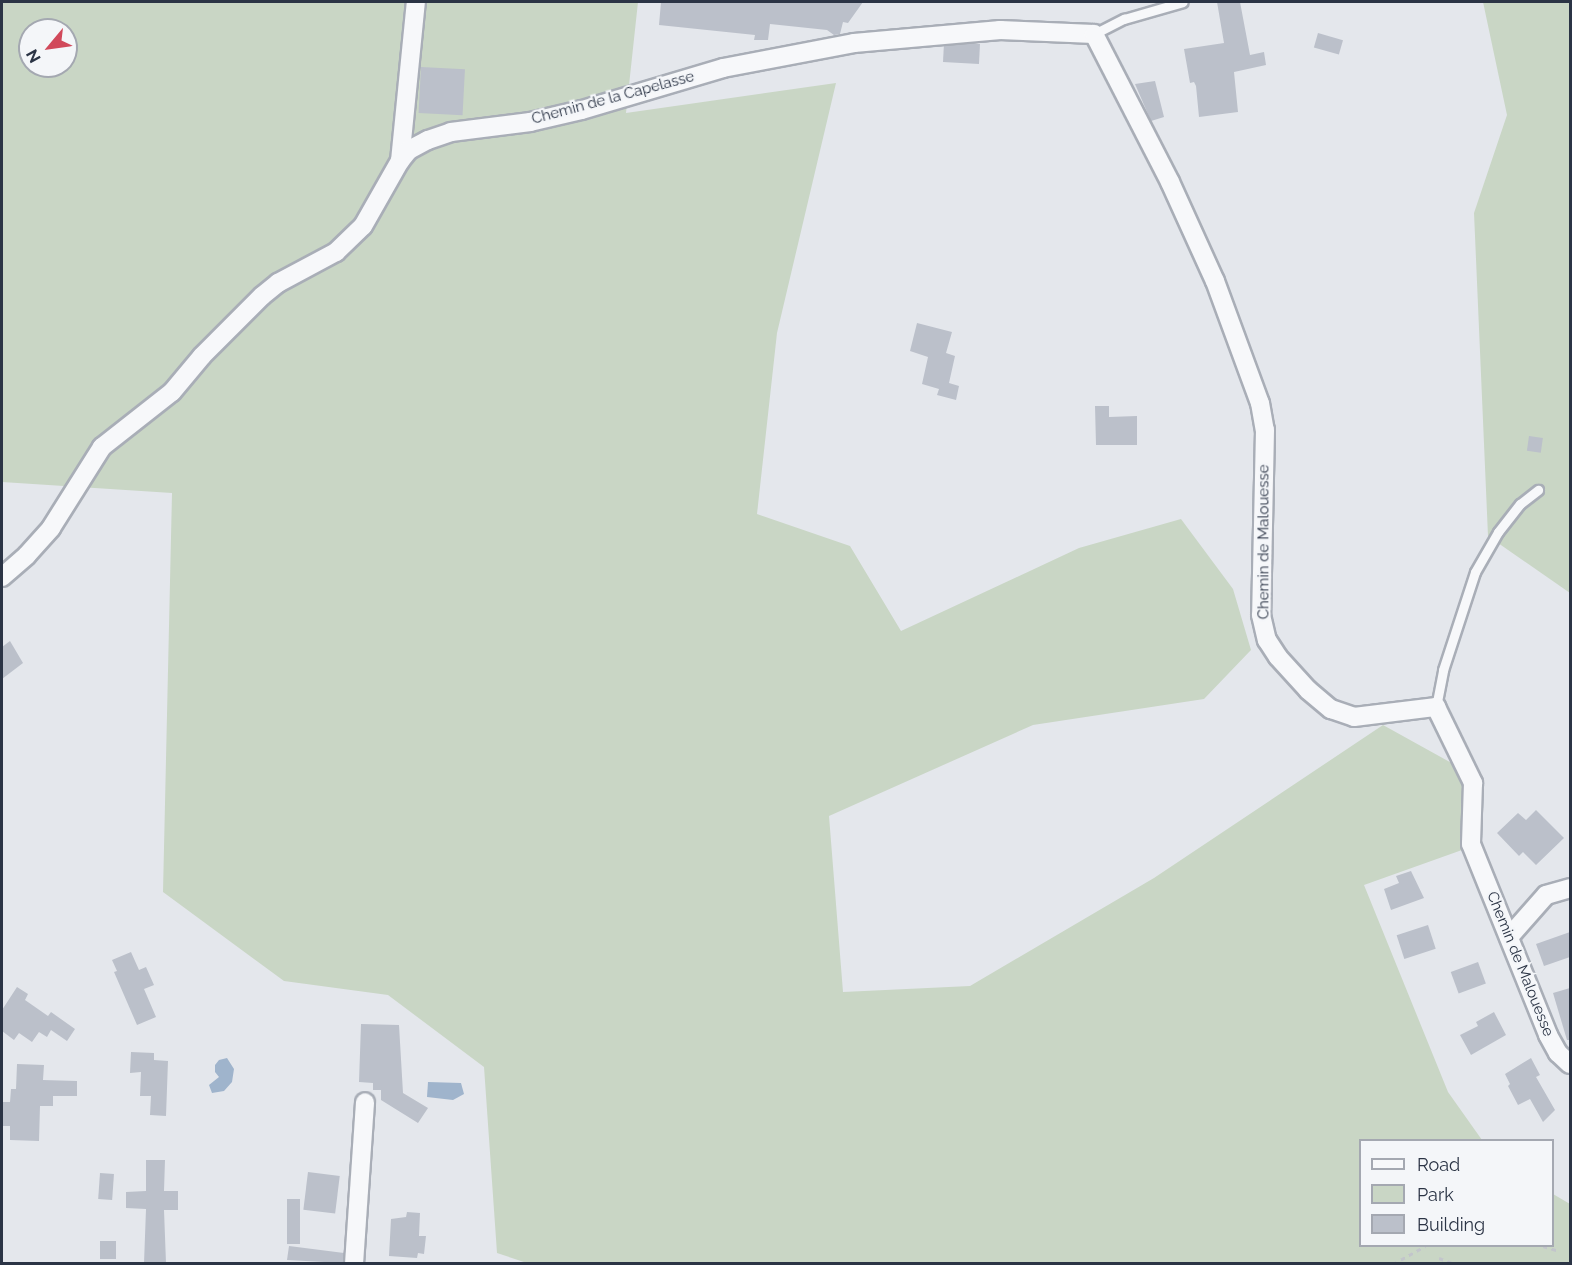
<!DOCTYPE html>
<style>
body{margin:0}
#map{position:relative;width:1572px;height:1265px;overflow:hidden;background:#e4e7ec;font-family:Raleway,sans-serif}
div>[style]{position:absolute}
.green>*{inset:0;background:#c9d6c5}
.water>*{inset:0;background:#9fb4cc}
.building>*{inset:0;background:#bbc0ca;transform-origin:0 0}
.path>*{height:3px;margin-top:-1.5px;transform-origin:0;background:repeating-linear-gradient(90deg,#c2c5cb 0 4.5px,transparent 0 9px)}
.roads{filter:drop-shadow(2px 0 #a9aeb7) drop-shadow(-2px 0 #a9aeb7) drop-shadow(0 2px #a9aeb7) drop-shadow(0 -2px #a9aeb7)}
.lane>*{height:9px;margin:-4.5px;padding:0 4.5px;transform-origin:4.5px;border-radius:4.5px;background:#f7f8fa}
.street>*{height:18px;margin:-9px;padding:0 9px;transform-origin:9px;border-radius:9px;background:#f7f8fa}
span{translate:-50% -50%;white-space:nowrap;text-align:center;line-height:1.15;-webkit-text-stroke:4.5px #f4f6f9;paint-order:stroke}
.street-label{font-size:15px;color:#2b3445}
.frame{position:absolute;inset:0;border:3px solid #2b3445;pointer-events:none}
.legend{position:absolute;left:1359px;top:1139px;width:195px;height:108px;box-sizing:border-box;background:#f4f6f9;border:2px solid #a4a8b1;margin:0;padding:8px 10px;list-style:none;font-size:18px;color:#2b3445}
.legend li{display:flex;align-items:center;gap:12px;height:30px}
.legend b{width:30px;border:2px solid #a4a8b1}
.north{position:absolute;left:18px;top:18px;width:60px;height:60px;box-sizing:border-box;background:#f4f6f9;border:2px solid #a4a8b1;border-radius:50%;rotate:241deg;font-size:16px;font-weight:700;line-height:24px;text-align:center;color:#2b3445}
.north::after{content:'';display:block;margin:auto;width:21px;height:27px;background:#d1495b;clip-path:polygon(50% 0,100% 100%,50% 72%,0 100%)}
</style>
<div id="map">
<div class="green">
<div style="clip-path:polygon(evenodd,2px 2px,638px 2px,626px 113px,836px 83px,777px 333px,757px 514px,850px 546px,901px 631px,1079px 548px,1181px 519px,1233px 589px,1251px 650px,1204px 699px,1033px 725px,829px 816px,843px 992px,970px 986px,1154px 878px,1383px 725px,1466px 771px,1462px 850px,1364px 885px,1448px 1092px,1482px 1140px,1360px 1140px,1360px 1246px,1552px 1246px,1553px 1194px,1570px 1204px,1570px 1263px,530px 1264px,497px 1253px,484px 1067px,388px 995px,284px 981px,163px 892px,172px 493px,2px 482px,2px 2px,30px 30px,66px 30px,66px 66px,30px 66px,30px 30px)"></div>
<div style="clip-path:polygon(1483px 2px,1570px 2px,1570px 593px,1488px 536px,1474px 213px,1507px 115px)"></div>
</div>
<div class="water">
<div style="clip-path:polygon(227px 1058px,234px 1069px,232px 1082px,224px 1091px,212px 1093px,209px 1085px,219px 1077px,215px 1072px,215px 1065px,219px 1060px)"></div>
<div style="clip-path:polygon(428px 1082px,461px 1083px,464px 1094px,453px 1100px,427px 1097px)"></div>
</div>
<div class="building">
<div style="clip-path:polygon(661px 2px,863px 2px,848px 23px,843px 22px,840px 34px,834px 35px,827px 30px,770px 24px,768px 40px,754px 40px,755px 35px,659px 25px)"></div>
<div style="clip-path:polygon(1217px 2px,1240px 2px,1250px 55px,1264px 52px,1266px 65px,1234px 72px,1238px 112px,1199px 117px,1196px 86px,1194px 82px,1190px 83px,1184px 49px,1224px 43px)"></div>
<div style="left:1318px;top:33px;width:26px;height:15px;rotate:16deg"></div>
<div style="left:980px;top:44px;width:20px;height:36px;rotate:93deg"></div>
<div style="left:421px;top:67px;width:44px;height:46px;rotate:3deg"></div>
<div style="clip-path:polygon(1155px 81px,1164px 117px,1151px 121px,1135px 84px)"></div>
<div style="clip-path:polygon(917px 323px,952px 332px,946px 353px,955px 356px,949px 383px,959px 386px,956px 400px,937px 395px,939px 389px,922px 384px,928px 357px,910px 351px)"></div>
<div style="clip-path:polygon(1095px 406px,1109px 406px,1109px 417px,1137px 416px,1137px 445px,1096px 445px)"></div>
<div style="left:1529px;top:436px;width:14px;height:15px;rotate:8deg"></div>
<div style="clip-path:polygon(10px 641px,23px 663px,2px 679px,2px 647px)"></div>
<div style="clip-path:polygon(1536px 810px,1564px 838px,1536px 865px,1523px 852px,1519px 856px,1497px 833px,1518px 813px,1526px 820px)"></div>
<div style="clip-path:polygon(1411px 871px,1424px 898px,1391px 910px,1384px 889px,1399px 883px,1396px 876px)"></div>
<div style="left:1428px;top:925px;width:25px;height:33px;rotate:72deg"></div>
<div style="clip-path:polygon(1570px 932px,1570px 957px,1544px 966px,1536px 944px)"></div>
<div style="clip-path:polygon(131px 952px,139px 970px,146px 967px,154px 985px,144px 989px,156px 1017px,137px 1025px,114px 972px,117px 971px,112px 960px)"></div>
<div style="left:1478px;top:962px;width:23px;height:29px;rotate:70deg"></div>
<div style="clip-path:polygon(17px 987px,28px 994px,25px 1000px,48px 1016px,51px 1012px,75px 1029px,67px 1041px,51px 1030px,47px 1037px,39px 1032px,32px 1042px,19px 1033px,14px 1040px,2px 1031px,2px 1010px)"></div>
<div style="clip-path:polygon(1570px 988px,1570px 1040px,1567px 1040px,1553px 993px)"></div>
<div style="clip-path:polygon(1494px 1012px,1506px 1035px,1471px 1055px,1460px 1035px,1478px 1026px,1476px 1022px)"></div>
<div style="clip-path:polygon(361px 1024px,399px 1025px,403px 1093px,428px 1108px,418px 1123px,381px 1100px,381px 1090px,373px 1090px,373px 1083px,359px 1082px)"></div>
<div style="clip-path:polygon(131px 1052px,154px 1053px,154px 1060px,168px 1061px,166px 1116px,150px 1115px,151px 1096px,140px 1096px,141px 1072px,130px 1073px)"></div>
<div style="clip-path:polygon(1531px 1058px,1540px 1075px,1536px 1077px,1555px 1110px,1543px 1122px,1530px 1099px,1518px 1105px,1508px 1086px,1510px 1084px,1505px 1074px)"></div>
<div style="clip-path:polygon(17px 1064px,44px 1065px,43px 1080px,77px 1081px,77px 1096px,53px 1096px,53px 1106px,40px 1106px,39px 1141px,10px 1140px,10px 1126px,2px 1126px,2px 1102px,10px 1102px,11px 1089px,16px 1089px)"></div>
<div style="clip-path:polygon(146px 1160px,165px 1160px,164px 1191px,178px 1191px,178px 1210px,164px 1210px,166px 1263px,144px 1263px,146px 1209px,126px 1208px,126px 1192px,146px 1191px)"></div>
<div style="left:308px;top:1172px;width:32px;height:38px;rotate:7deg"></div>
<div style="left:100px;top:1173px;width:14px;height:26px;rotate:4deg"></div>
<div style="left:287px;top:1199px;width:13px;height:45px"></div>
<div style="clip-path:polygon(407px 1212px,420px 1213px,419px 1236px,426px 1236px,424px 1254px,418px 1253px,417px 1258px,389px 1256px,391px 1219px,406px 1217px)"></div>
<div style="left:100px;top:1241px;width:16px;height:18px"></div>
<div style="clip-path:polygon(289px 1246px,344px 1253px,343px 1263px,287px 1260px)"></div>
</div>
<div class="path">
<div style="left:1543px;top:1246px;width:14px;rotate:17deg"></div>
<div style="left:1439px;top:1258px;width:17px;rotate:21deg"></div>
<div style="left:1393px;top:1264px;width:37px;rotate:-29deg"></div>
</div>
<div class="roads">
<div class="lane">
<div style="left:1094px;top:34px;width:34px;rotate:-27deg"></div>
<div style="left:1124px;top:19px;width:61px;rotate:-16.1deg"></div>
<div style="left:1436px;top:707px;width:38px;rotate:-79deg"></div>
<div style="left:1443px;top:670px;width:103px;rotate:-71.9deg"></div>
<div style="left:1475px;top:572px;width:46px;rotate:-60.1deg"></div>
<div style="left:1498px;top:532px;width:36px;rotate:-52deg"></div>
<div style="left:1520px;top:504px;width:23px;rotate:-38deg"></div>
</div>
<div class="street">
<div style="left:400px;top:161px;width:160px;rotate:-84.3deg"></div>
<div style="left:2px;top:577px;width:33px;rotate:-41deg"></div>
<div style="left:27px;top:555px;width:36px;rotate:-48deg"></div>
<div style="left:51px;top:528px;width:96px;rotate:-57.8deg"></div>
<div style="left:102px;top:447px;width:89px;rotate:-38.2deg"></div>
<div style="left:172px;top:392px;width:47px;rotate:-50.2deg"></div>
<div style="left:202px;top:356px;width:85px;rotate:-45deg"></div>
<div style="left:262px;top:296px;width:21px;rotate:-39deg"></div>
<div style="left:278px;top:283px;width:66px;rotate:-28.1deg"></div>
<div style="left:336px;top:252px;width:37px;rotate:-44deg"></div>
<div style="left:363px;top:226px;width:75px;rotate:-60.4deg"></div>
<div style="left:400px;top:161px;width:14px;rotate:-51deg"></div>
<div style="left:409px;top:150px;width:21px;rotate:-28deg"></div>
<div style="left:428px;top:140px;width:24px;rotate:-19deg"></div>
<div style="left:451px;top:132px;width:80px;rotate:-7.2deg"></div>
<div style="left:530px;top:122px;width:53px;rotate:-13deg"></div>
<div style="left:582px;top:110px;width:147px;rotate:-16.6deg"></div>
<div style="left:723px;top:68px;width:133px;rotate:-10.8deg"></div>
<div style="left:854px;top:43px;width:147px;rotate:-5.1deg"></div>
<div style="left:1000px;top:30px;width:94px;rotate:2.4deg"></div>
<div style="left:1094px;top:34px;width:166px;rotate:62.8deg"></div>
<div style="left:1170px;top:182px;width:109px;rotate:65.6deg"></div>
<div style="left:1215px;top:281px;width:130px;rotate:69.8deg"></div>
<div style="left:1260px;top:403px;width:27px;rotate:80deg"></div>
<div style="left:1265px;top:430px;width:185px;rotate:91.2deg"></div>
<div style="left:1261px;top:615px;width:26px;rotate:77deg"></div>
<div style="left:1267px;top:640px;width:20px;rotate:57deg"></div>
<div style="left:1278px;top:657px;width:45px;rotate:47.7deg"></div>
<div style="left:1308px;top:690px;width:30px;rotate:40deg"></div>
<div style="left:1331px;top:709px;width:24px;rotate:19deg"></div>
<div style="left:1354px;top:717px;width:83px;rotate:-7deg"></div>
<div style="left:1436px;top:707px;width:85px;rotate:64deg"></div>
<div style="left:1473px;top:783px;width:61px;rotate:91.9deg"></div>
<div style="left:1471px;top:844px;width:206px;rotate:68deg"></div>
<div style="left:1548px;top:1035px;width:21px;rotate:61deg"></div>
<div style="left:1558px;top:1053px;width:16px;rotate:43deg"></div>
<div style="left:1509px;top:937px;width:56px;rotate:-48.6deg"></div>
<div style="left:1546px;top:895px;width:25px;rotate:-16deg"></div>
<div style="left:354px;top:1264px;width:162px;rotate:-86.1deg"></div>
</div>
</div>
<div class="street-label">
<span style="left:613px;top:98px;rotate:-15deg">Chemin de la Capelasse</span>
<span style="left:1264px;top:542px;rotate:-90deg">Chemin de Malouesse</span>
<span style="left:1520px;top:964px;rotate:68deg">Chemin de Malouesse</span>
</div>
<div class="frame"></div>
<ul class="legend">
<li><b style="height:8px;background:#f7f8fa"></b>Road</li>
<li><b style="height:16px;background:#c9d6c5"></b>Park</li>
<li><b style="height:16px;background:#bbc0ca"></b>Building</li>
</ul>
<div class="north">N</div>
</div>
